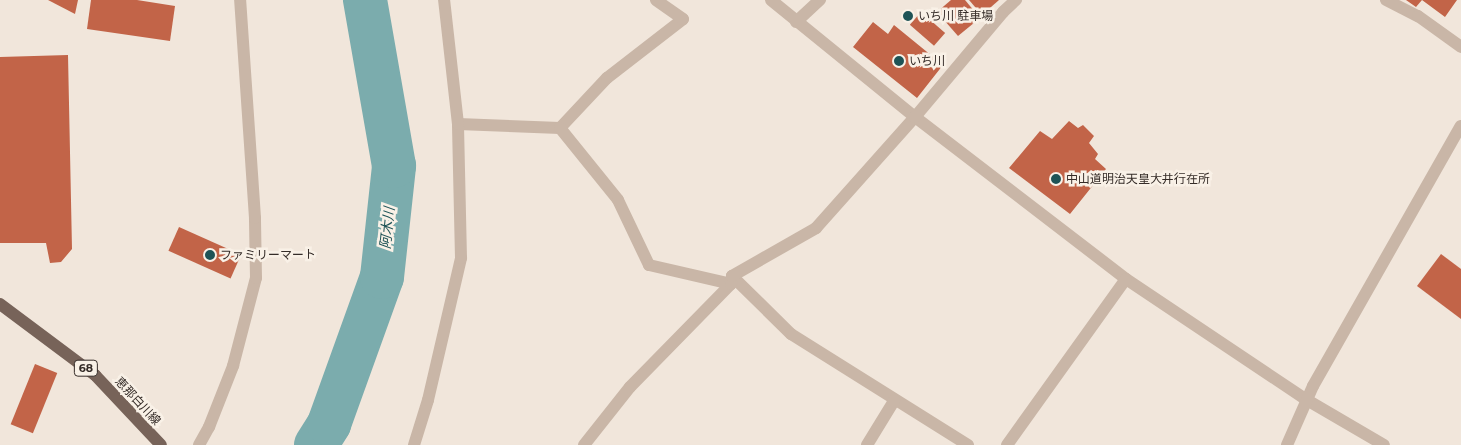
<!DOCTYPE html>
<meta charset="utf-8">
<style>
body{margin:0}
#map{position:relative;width:1461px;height:445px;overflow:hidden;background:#f1e6db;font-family:Montserrat,"Noto Sans JP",sans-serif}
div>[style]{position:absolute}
.river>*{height:44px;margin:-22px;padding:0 22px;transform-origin:22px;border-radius:22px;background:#7bacad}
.building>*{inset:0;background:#c26448;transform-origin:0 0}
.minor>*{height:12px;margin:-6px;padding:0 6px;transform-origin:6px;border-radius:6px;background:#c9b6a7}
.primary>*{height:12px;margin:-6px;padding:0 6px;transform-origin:6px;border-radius:6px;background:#776359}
.dots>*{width:14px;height:14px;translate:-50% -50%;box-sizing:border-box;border:2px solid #f9f1e7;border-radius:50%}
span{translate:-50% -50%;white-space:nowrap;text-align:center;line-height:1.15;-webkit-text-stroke:5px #f9f1e7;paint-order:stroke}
.shield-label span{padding:1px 4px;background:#f9f1e7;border:1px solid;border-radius:4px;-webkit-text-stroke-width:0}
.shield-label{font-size:11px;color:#352c28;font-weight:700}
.poi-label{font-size:12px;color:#352c28}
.left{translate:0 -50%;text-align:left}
.street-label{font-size:12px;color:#352c28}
.water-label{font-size:14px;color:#1e5356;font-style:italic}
</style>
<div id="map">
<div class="river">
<div style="left:316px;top:445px;width:25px;rotate:-58deg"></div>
<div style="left:329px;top:424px;width:156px;rotate:-70.2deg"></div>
<div style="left:382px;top:277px;width:112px;rotate:-83.8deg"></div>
<div style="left:394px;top:166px;width:169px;rotate:-99.9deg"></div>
</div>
<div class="building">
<div style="clip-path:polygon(48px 0,78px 0,75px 14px)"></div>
<div style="clip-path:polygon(91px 0,137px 0,175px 6px,170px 41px,87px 29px)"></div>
<div style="clip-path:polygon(951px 0,965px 0,980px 18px,958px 36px,937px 12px)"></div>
<div style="clip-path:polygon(969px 0,999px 0,982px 15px)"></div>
<div style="clip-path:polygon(1406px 0,1457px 0,1445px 17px,1422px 0,1416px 7px)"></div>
<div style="left:921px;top:12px;width:32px;height:17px;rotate:41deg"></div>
<div style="clip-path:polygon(873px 22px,888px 34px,894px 25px,943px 65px,917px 98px,853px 47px)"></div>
<div style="clip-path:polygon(68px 55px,72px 249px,61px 262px,50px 263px,46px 243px,0 243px,0 57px)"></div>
<div style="clip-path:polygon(1069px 121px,1078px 128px,1083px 125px,1094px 136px,1089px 143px,1098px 154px,1095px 159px,1106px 169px,1070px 214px,1009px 168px,1040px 131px,1052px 139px)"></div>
<div style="left:179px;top:227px;width:68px;height:26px;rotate:24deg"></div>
<div style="clip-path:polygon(1441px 254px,1461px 269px,1461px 319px,1417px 286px)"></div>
<div style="left:35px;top:364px;width:24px;height:65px;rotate:22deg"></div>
</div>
<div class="minor">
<div style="left:771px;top:0;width:186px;rotate:39.1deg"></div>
<div style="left:915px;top:117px;width:266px;rotate:37.5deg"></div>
<div style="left:1126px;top:279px;width:218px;rotate:33.8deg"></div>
<div style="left:1307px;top:400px;width:89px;rotate:30.3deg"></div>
<div style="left:1386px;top:0;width:36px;rotate:27deg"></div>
<div style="left:1418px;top:16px;width:53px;rotate:35.8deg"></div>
<div style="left:796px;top:22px;width:33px;rotate:-43deg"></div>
<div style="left:458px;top:124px;width:102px;rotate:2.2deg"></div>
<div style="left:560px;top:128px;width:69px;rotate:-46.8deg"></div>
<div style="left:607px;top:78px;width:96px;rotate:-37.8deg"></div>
<div style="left:683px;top:19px;width:33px;rotate:-145deg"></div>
<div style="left:560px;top:128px;width:92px;rotate:51.1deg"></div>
<div style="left:618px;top:200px;width:72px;rotate:64.5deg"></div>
<div style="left:649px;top:265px;width:84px;rotate:13deg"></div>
<div style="left:732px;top:276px;width:83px;rotate:44.5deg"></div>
<div style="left:791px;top:334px;width:209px;rotate:32.1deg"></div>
<div style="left:199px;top:445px;width:21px;rotate:-61deg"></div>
<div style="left:209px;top:427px;width:66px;rotate:-68.5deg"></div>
<div style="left:233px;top:366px;width:91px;rotate:-75.4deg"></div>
<div style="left:256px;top:278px;width:60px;rotate:-91deg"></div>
<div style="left:255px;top:218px;width:219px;rotate:-93.9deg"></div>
<div style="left:414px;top:445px;width:47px;rotate:-72.7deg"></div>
<div style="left:428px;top:400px;width:146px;rotate:-76.9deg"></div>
<div style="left:461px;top:258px;width:134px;rotate:-91.3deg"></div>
<div style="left:458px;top:124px;width:125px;rotate:-96.4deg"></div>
<div style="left:584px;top:445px;width:74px;rotate:-51.6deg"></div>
<div style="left:630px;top:387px;width:144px;rotate:-45.6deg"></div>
<div style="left:731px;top:284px;width:8px;rotate:-83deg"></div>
<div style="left:732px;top:276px;width:97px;rotate:-29.7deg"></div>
<div style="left:816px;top:228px;width:149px;rotate:-48.3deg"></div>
<div style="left:915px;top:117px;width:137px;rotate:-50deg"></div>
<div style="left:1003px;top:12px;width:18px;rotate:-43deg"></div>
<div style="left:867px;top:445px;width:52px;rotate:-58.5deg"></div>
<div style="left:1007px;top:445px;width:204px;rotate:-54.4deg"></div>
<div style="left:1287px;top:445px;width:64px;rotate:-66.2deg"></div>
<div style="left:1313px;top:386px;width:299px;rotate:-60.4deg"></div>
</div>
<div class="primary">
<div style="left:0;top:304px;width:119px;rotate:36.8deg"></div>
<div style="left:95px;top:375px;width:96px;rotate:46.7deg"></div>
</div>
<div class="dots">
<div style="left:908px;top:16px;background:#1e5356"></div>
<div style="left:899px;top:61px;background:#1e5356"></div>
<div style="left:1056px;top:179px;background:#1e5356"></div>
<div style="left:210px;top:255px;background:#1e5356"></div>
</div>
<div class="shield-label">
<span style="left:86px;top:368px">68</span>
</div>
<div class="poi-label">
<span class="left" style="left:918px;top:16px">いち川 駐車場</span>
<span class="left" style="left:909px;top:61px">いち川</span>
<span class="left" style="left:1066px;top:179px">中山道明治天皇大井行在所</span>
<span class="left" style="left:220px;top:255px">ファミリーマート</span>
</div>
<div class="street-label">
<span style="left:138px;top:401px;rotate:47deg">恵那白川線</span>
</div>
<div class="water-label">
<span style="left:387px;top:228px;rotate:-84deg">阿木川</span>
</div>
</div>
